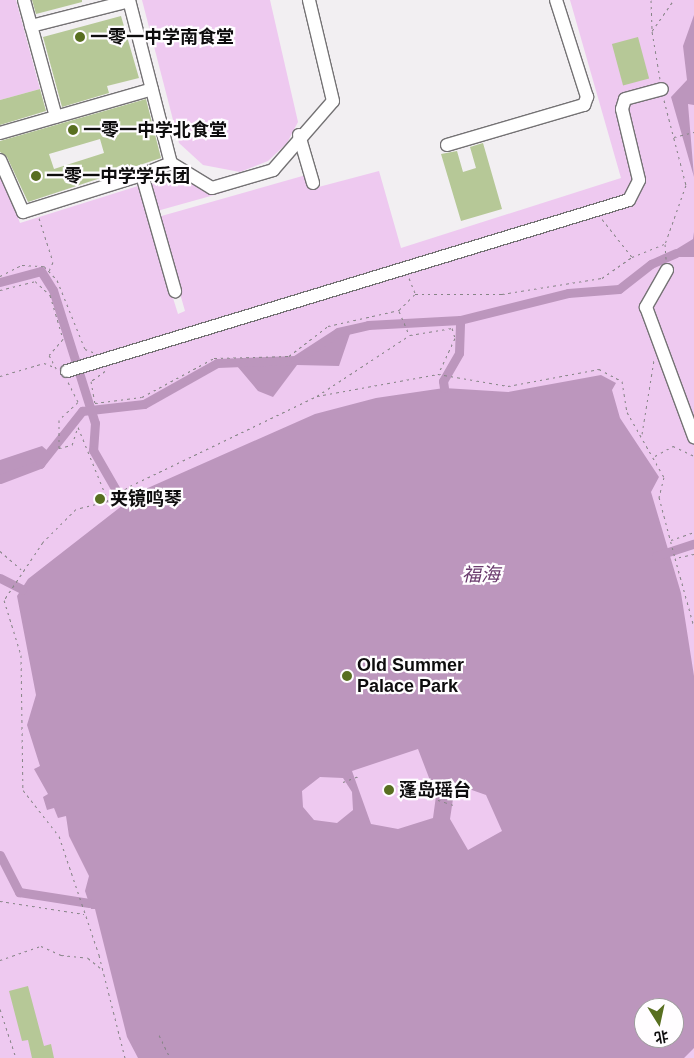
<!DOCTYPE html>
<meta charset="utf-8">
<style>
body{margin:0}
#map{position:relative;width:694px;height:1058px;overflow:hidden;background:#f2eff2;font-family:Helvetica,"Noto Sans SC",sans-serif}
div>[style]{position:absolute}
.green>*{inset:0;background:#eec9f0}
.water>*{inset:0;background:#bc96bd}
.canal>*{height:9px;margin:-4.5px;padding:0 4.5px;transform-origin:4.5px;border-radius:4.5px;background:#bc96bd}
.building>*{inset:0;background:#b6c897;transform-origin:0 0}
.path>*{height:1px;margin-top:-0.5px;transform-origin:0;background:repeating-linear-gradient(90deg,#868486 0 2.5px,transparent 0 6.5px)}
.roads{filter:drop-shadow(1px 0 #747274) drop-shadow(-1px 0 #747274) drop-shadow(0 1px #747274) drop-shadow(0 -1px #747274)}
.minor>*{height:12px;margin:-6px;padding:0 6px;transform-origin:6px;border-radius:6px;background:#fff}
.dots>*{width:14px;height:14px;translate:-50% -50%;box-sizing:border-box;border:2px solid #fffdff;border-radius:50%}
span{translate:-50% -50%;white-space:nowrap;text-align:center;line-height:1.15;-webkit-text-stroke:4.5px #fffdff;paint-order:stroke}
.poi-label{font-size:18px;color:#0e0d0e;font-weight:700}
.left{translate:0 -50%;text-align:left}
.water-label{font-size:19px;color:#6a3a6d;font-style:italic}
.north{position:absolute;left:634px;top:998px;width:50px;height:50px;box-sizing:border-box;background:#fffdff;border:1px solid #9f9d9f;border-radius:50%;rotate:170deg;font-size:14px;font-weight:700;line-height:20px;text-align:center;color:#0e0d0e}
.north::after{content:'';display:block;margin:auto;width:18px;height:22px;background:#586f20;clip-path:polygon(50% 0,100% 100%,50% 72%,0 100%)}
</style>
<div id="map">
<div class="green">
<div style="clip-path:polygon(0 0,16px 0,40px 89px,0 100px)"></div>
<div style="clip-path:polygon(142px 0,270px 0,298px 122px,287px 143px,268px 161px,240px 172px,203px 165px,179px 143px)"></div>
<div style="clip-path:polygon(evenodd,570px 0,694px 0,694px 1058px,0 1058px,0 170px,20px 223px,138px 186px,178px 314px,185px 311px,158px 217px,306px 175px,311px 189px,379px 171px,401px 248px,621px 178px,570px 0,644px 1008px,674px 1008px,674px 1038px,644px 1038px,644px 1008px)"></div>
<div style="clip-path:polygon(172px 172px,205px 189px,225px 192px,157px 211px,147px 177px)"></div>
</div>
<div class="water">
<div style="clip-path:polygon(694px 15px,694px 105px,688px 104px,694px 177px,671px 97px,687px 80px,683px 46px)"></div>
<div style="clip-path:polygon(694px 232px,694px 257px,677px 257px,675px 250px,693px 239px)"></div>
<div style="clip-path:polygon(352px 328px,339px 366px,297px 365px,273px 397px,258px 391px,237px 366px,237px 362px,295px 360px,338px 332px)"></div>
<div style="clip-path:polygon(evenodd,601px 375px,616px 383px,612px 390px,620px 418px,659px 477px,651px 492px,681px 593px,694px 676px,694px 1048px,684px 1058px,138px 1058px,127px 1037px,95px 909px,91px 909px,85px 891px,89px 876px,69px 836px,66px 816px,58px 818px,54px 808px,47px 810px,43px 797px,48px 794px,34px 769px,40px 766px,27px 725px,36px 695px,17px 596px,28px 579px,141px 491px,315px 414px,376px 398px,444px 388px,508px 392px,601px 375px,418px 749px,436px 796px,433px 818px,398px 829px,371px 824px,352px 771px,418px 749px,601px 375px,320px 777px,343px 778px,352px 792px,353px 810px,337px 823px,314px 820px,303px 807px,302px 791px,320px 777px,601px 375px,469px 789px,486px 795px,502px 831px,468px 850px,450px 819px,453px 799px,469px 789px,601px 375px,644px 1008px,674px 1008px,674px 1038px,644px 1038px,644px 1008px)"></div>
<div style="clip-path:polygon(42px 446px,49px 452px,40px 464px,0 479px,0 460px)"></div>
</div>
<div class="canal">
<div style="left:0;top:282px;width:42px;rotate:-15deg"></div>
<div style="left:41px;top:271px;width:22px;rotate:58deg"></div>
<div style="left:53px;top:290px;width:139px;rotate:72.5deg"></div>
<div style="left:95px;top:423px;width:27px;rotate:94deg"></div>
<div style="left:93px;top:450px;width:62px;rotate:60.1deg"></div>
<div style="left:444px;top:388px;width:7px;rotate:-98deg"></div>
<div style="left:443px;top:381px;width:32px;rotate:-60deg"></div>
<div style="left:459px;top:353px;width:33px;rotate:-88deg"></div>
<div style="left:0;top:479px;width:43px;rotate:-20.6deg"></div>
<div style="left:40px;top:464px;width:68px;rotate:-51.6deg"></div>
<div style="left:82px;top:411px;width:62px;rotate:-6.4deg"></div>
<div style="left:144px;top:404px;width:84px;rotate:-29.3deg"></div>
<div style="left:217px;top:363px;width:78px;rotate:-2.2deg"></div>
<div style="left:295px;top:360px;width:51px;rotate:-33.1deg"></div>
<div style="left:338px;top:332px;width:31px;rotate:-13deg"></div>
<div style="left:368px;top:325px;width:92px;rotate:-3.1deg"></div>
<div style="left:460px;top:320px;width:111px;rotate:-14deg"></div>
<div style="left:568px;top:293px;width:51px;rotate:-4.5deg"></div>
<div style="left:619px;top:289px;width:41px;rotate:-38deg"></div>
<div style="left:651px;top:264px;width:27px;rotate:-24deg"></div>
<div style="left:656px;top:556px;width:40px;rotate:-18deg"></div>
<div style="left:0;top:578px;width:25px;rotate:27deg"></div>
<div style="left:0;top:855px;width:42px;rotate:62.8deg"></div>
<div style="left:19px;top:892px;width:71px;rotate:8.9deg"></div>
</div>
<div class="building">
<div style="clip-path:polygon(32px 0,82px 0,82px 2px,36px 14px)"></div>
<div style="clip-path:polygon(121px 16px,139px 78px,107px 86px,109px 93px,62px 107px,43px 37px)"></div>
<div style="left:638px;top:37px;width:43px;height:27px;rotate:75deg"></div>
<div style="clip-path:polygon(40px 89px,46px 111px,0 125px,0 100px)"></div>
<div style="clip-path:polygon(evenodd,146px 99px,161px 158px,28px 202px,7px 157px,0 152px,0 141px,146px 99px,100px 139px,104px 153px,54px 169px,49px 154px,100px 139px)"></div>
<div style="clip-path:polygon(483px 143px,502px 209px,461px 221px,441px 154px,457px 151px,463px 172px,476px 168px,470px 147px)"></div>
<div style="clip-path:polygon(28px 986px,44px 1046px,51px 1044px,54px 1058px,32px 1058px,28px 1040px,22px 1041px,9px 991px)"></div>
</div>
<div class="path">
<div style="left:651px;top:0;width:29px;rotate:88deg"></div>
<div style="left:660px;top:79px;width:49px;rotate:-99.5deg"></div>
<div style="left:652px;top:31px;width:38px;rotate:-55deg"></div>
<div style="left:664px;top:100px;width:88px;rotate:75.5deg"></div>
<div style="left:686px;top:185px;width:63px;rotate:109.6deg"></div>
<div style="left:665px;top:244px;width:15px;rotate:86deg"></div>
<div style="left:674px;top:137px;width:21px;rotate:-14deg"></div>
<div style="left:39px;top:218px;width:46px;rotate:72.3deg"></div>
<div style="left:53px;top:262px;width:10px;rotate:114deg"></div>
<div style="left:602px;top:219px;width:48px;rotate:51.7deg"></div>
<div style="left:632px;top:257px;width:35px;rotate:-22deg"></div>
<div style="left:0;top:276px;width:25px;rotate:-27deg"></div>
<div style="left:22px;top:265px;width:22px;rotate:3deg"></div>
<div style="left:44px;top:266px;width:19px;rotate:47deg"></div>
<div style="left:57px;top:280px;width:74px;rotate:67.9deg"></div>
<div style="left:85px;top:349px;width:9px;rotate:21deg"></div>
<div style="left:409px;top:278px;width:16px;rotate:68deg"></div>
<div style="left:0;top:290px;width:36px;rotate:-14deg"></div>
<div style="left:35px;top:281px;width:21px;rotate:43deg"></div>
<div style="left:50px;top:295px;width:46px;rotate:73.5deg"></div>
<div style="left:63px;top:339px;width:21px;rotate:131deg"></div>
<div style="left:49px;top:355px;width:17px;rotate:62deg"></div>
<div style="left:399px;top:311px;width:25px;rotate:67deg"></div>
<div style="left:105px;top:371px;width:17px;rotate:144deg"></div>
<div style="left:91px;top:381px;width:22px;rotate:80deg"></div>
<div style="left:95px;top:403px;width:47px;rotate:-7.3deg"></div>
<div style="left:142px;top:397px;width:82px;rotate:-28.4deg"></div>
<div style="left:214px;top:358px;width:75px;rotate:-1.5deg"></div>
<div style="left:289px;top:356px;width:49px;rotate:-37.6deg"></div>
<div style="left:328px;top:326px;width:73px;rotate:-12.7deg"></div>
<div style="left:399px;top:310px;width:23px;rotate:-45deg"></div>
<div style="left:415px;top:294px;width:87px"></div>
<div style="left:502px;top:294px;width:101px;rotate:-9.1deg"></div>
<div style="left:602px;top:278px;width:37px;rotate:-35deg"></div>
<div style="left:0;top:376px;width:46px;rotate:-16.5deg"></div>
<div style="left:44px;top:363px;width:9px;rotate:21deg"></div>
<div style="left:68px;top:382px;width:22px;rotate:63deg"></div>
<div style="left:78px;top:402px;width:26px;rotate:137deg"></div>
<div style="left:59px;top:420px;width:28px;rotate:90deg"></div>
<div style="left:59px;top:448px;width:13px;rotate:-13deg"></div>
<div style="left:72px;top:445px;width:19px;rotate:-72deg"></div>
<div style="left:78px;top:427px;width:80px;rotate:67.9deg"></div>
<div style="left:108px;top:501px;width:33px;rotate:166deg"></div>
<div style="left:76px;top:509px;width:47px;rotate:135deg"></div>
<div style="left:43px;top:542px;width:70px;rotate:123.9deg"></div>
<div style="left:4px;top:600px;width:58px;rotate:72.8deg"></div>
<div style="left:21px;top:655px;width:135px;rotate:89.2deg"></div>
<div style="left:23px;top:790px;width:58px;rotate:52deg"></div>
<div style="left:59px;top:836px;width:126px;rotate:71.4deg"></div>
<div style="left:99px;top:955px;width:106px;rotate:75.8deg"></div>
<div style="left:317px;top:396px;width:123px;rotate:-10.3deg"></div>
<div style="left:438px;top:374px;width:71px;rotate:9.7deg"></div>
<div style="left:508px;top:386px;width:93px;rotate:-10.6deg"></div>
<div style="left:599px;top:369px;width:26px;rotate:28deg"></div>
<div style="left:622px;top:381px;width:31px;rotate:81deg"></div>
<div style="left:627px;top:412px;width:75px;rotate:60.4deg"></div>
<div style="left:664px;top:477px;width:21px;rotate:104deg"></div>
<div style="left:659px;top:497px;width:63px;rotate:75.3deg"></div>
<div style="left:642px;top:434px;width:75px;rotate:-80.8deg"></div>
<div style="left:655px;top:456px;width:21px;rotate:-29deg"></div>
<div style="left:673px;top:446px;width:23px;rotate:25deg"></div>
<div style="left:109px;top:501px;width:26px;rotate:-36deg"></div>
<div style="left:130px;top:486px;width:208px;rotate:-25.7deg"></div>
<div style="left:317px;top:396px;width:111px;rotate:-33.3deg"></div>
<div style="left:410px;top:335px;width:43px;rotate:-9.5deg"></div>
<div style="left:452px;top:328px;width:10px;rotate:73deg"></div>
<div style="left:455px;top:338px;width:40px;rotate:115deg"></div>
<div style="left:671px;top:540px;width:24px;rotate:-19deg"></div>
<div style="left:0;top:551px;width:28px;rotate:41deg"></div>
<div style="left:694px;top:554px;width:19px;rotate:168deg"></div>
<div style="left:675px;top:558px;width:72px;rotate:74.6deg"></div>
<div style="left:343px;top:782px;width:19px;rotate:-21deg"></div>
<div style="left:432px;top:798px;width:23px;rotate:18deg"></div>
<div style="left:0;top:901px;width:85px;rotate:8.8deg"></div>
<div style="left:0;top:960px;width:43px;rotate:-18.9deg"></div>
<div style="left:41px;top:946px;width:22px;rotate:24deg"></div>
<div style="left:61px;top:955px;width:27px;rotate:6deg"></div>
<div style="left:88px;top:958px;width:19px;rotate:39deg"></div>
<div style="left:0;top:1009px;width:52px;rotate:71.9deg"></div>
<div style="left:159px;top:1035px;width:25px;rotate:64deg"></div>
</div>
<div class="roads">
<div class="minor">
<div style="left:24px;top:0;width:121px;rotate:74.7deg"></div>
<div style="left:129px;top:0;width:168px;rotate:75.6deg"></div>
<div style="left:171px;top:163px;width:48px;rotate:31.4deg"></div>
<div style="left:212px;top:188px;width:64px;rotate:-16.4deg"></div>
<div style="left:273px;top:170px;width:91px;rotate:-49deg"></div>
<div style="left:333px;top:101px;width:104px;rotate:-103.4deg"></div>
<div style="left:31px;top:26px;width:101px;rotate:-14.3deg"></div>
<div style="left:0;top:133px;width:158px;rotate:-16.1deg"></div>
<div style="left:299px;top:135px;width:50px;rotate:73.7deg"></div>
<div style="left:447px;top:145px;width:143px;rotate:-16.3deg"></div>
<div style="left:584px;top:105px;width:9px;rotate:-69deg"></div>
<div style="left:587px;top:97px;width:102px;rotate:-107.7deg"></div>
<div style="left:0;top:160px;width:57px;rotate:66.1deg"></div>
<div style="left:23px;top:212px;width:125px;rotate:-17.3deg"></div>
<div style="left:171px;top:163px;width:31px;rotate:158deg"></div>
<div style="left:142px;top:175px;width:121px;rotate:74.1deg"></div>
<div style="left:667px;top:270px;width:43px;rotate:119.6deg"></div>
<div style="left:646px;top:307px;width:139px;rotate:69.7deg"></div>
<div style="left:67px;top:371px;width:587px;rotate:-16.92deg"></div>
<div style="left:629px;top:200px;width:22px;rotate:-63deg"></div>
<div style="left:639px;top:180px;width:73px;rotate:-103.5deg"></div>
<div style="left:622px;top:109px;width:10px;rotate:-73deg"></div>
<div style="left:625px;top:99px;width:38px;rotate:-15deg"></div>
</div>
</div>
<div class="dots">
<div style="left:80px;top:37px;background:#586f20"></div>
<div style="left:73px;top:130px;background:#586f20"></div>
<div style="left:36px;top:176px;background:#586f20"></div>
<div style="left:100px;top:499px;background:#586f20"></div>
<div style="left:347px;top:676px;background:#586f20"></div>
<div style="left:389px;top:790px;background:#586f20"></div>
</div>
<div class="poi-label">
<span class="left" style="left:90px;top:37px">一零一中学南食堂</span>
<span class="left" style="left:83px;top:130px">一零一中学北食堂</span>
<span class="left" style="left:46px;top:176px">一零一中学学乐团</span>
<span class="left" style="left:110px;top:499px">夹镜鸣琴</span>
<span class="left" style="left:357px;top:676px">Old Summer<br>Palace Park</span>
<span class="left" style="left:399px;top:790px">蓬岛瑶台</span>
</div>
<div class="water-label">
<span style="left:481px;top:575px">福海</span>
</div>
<div class="north">北</div>
</div>
